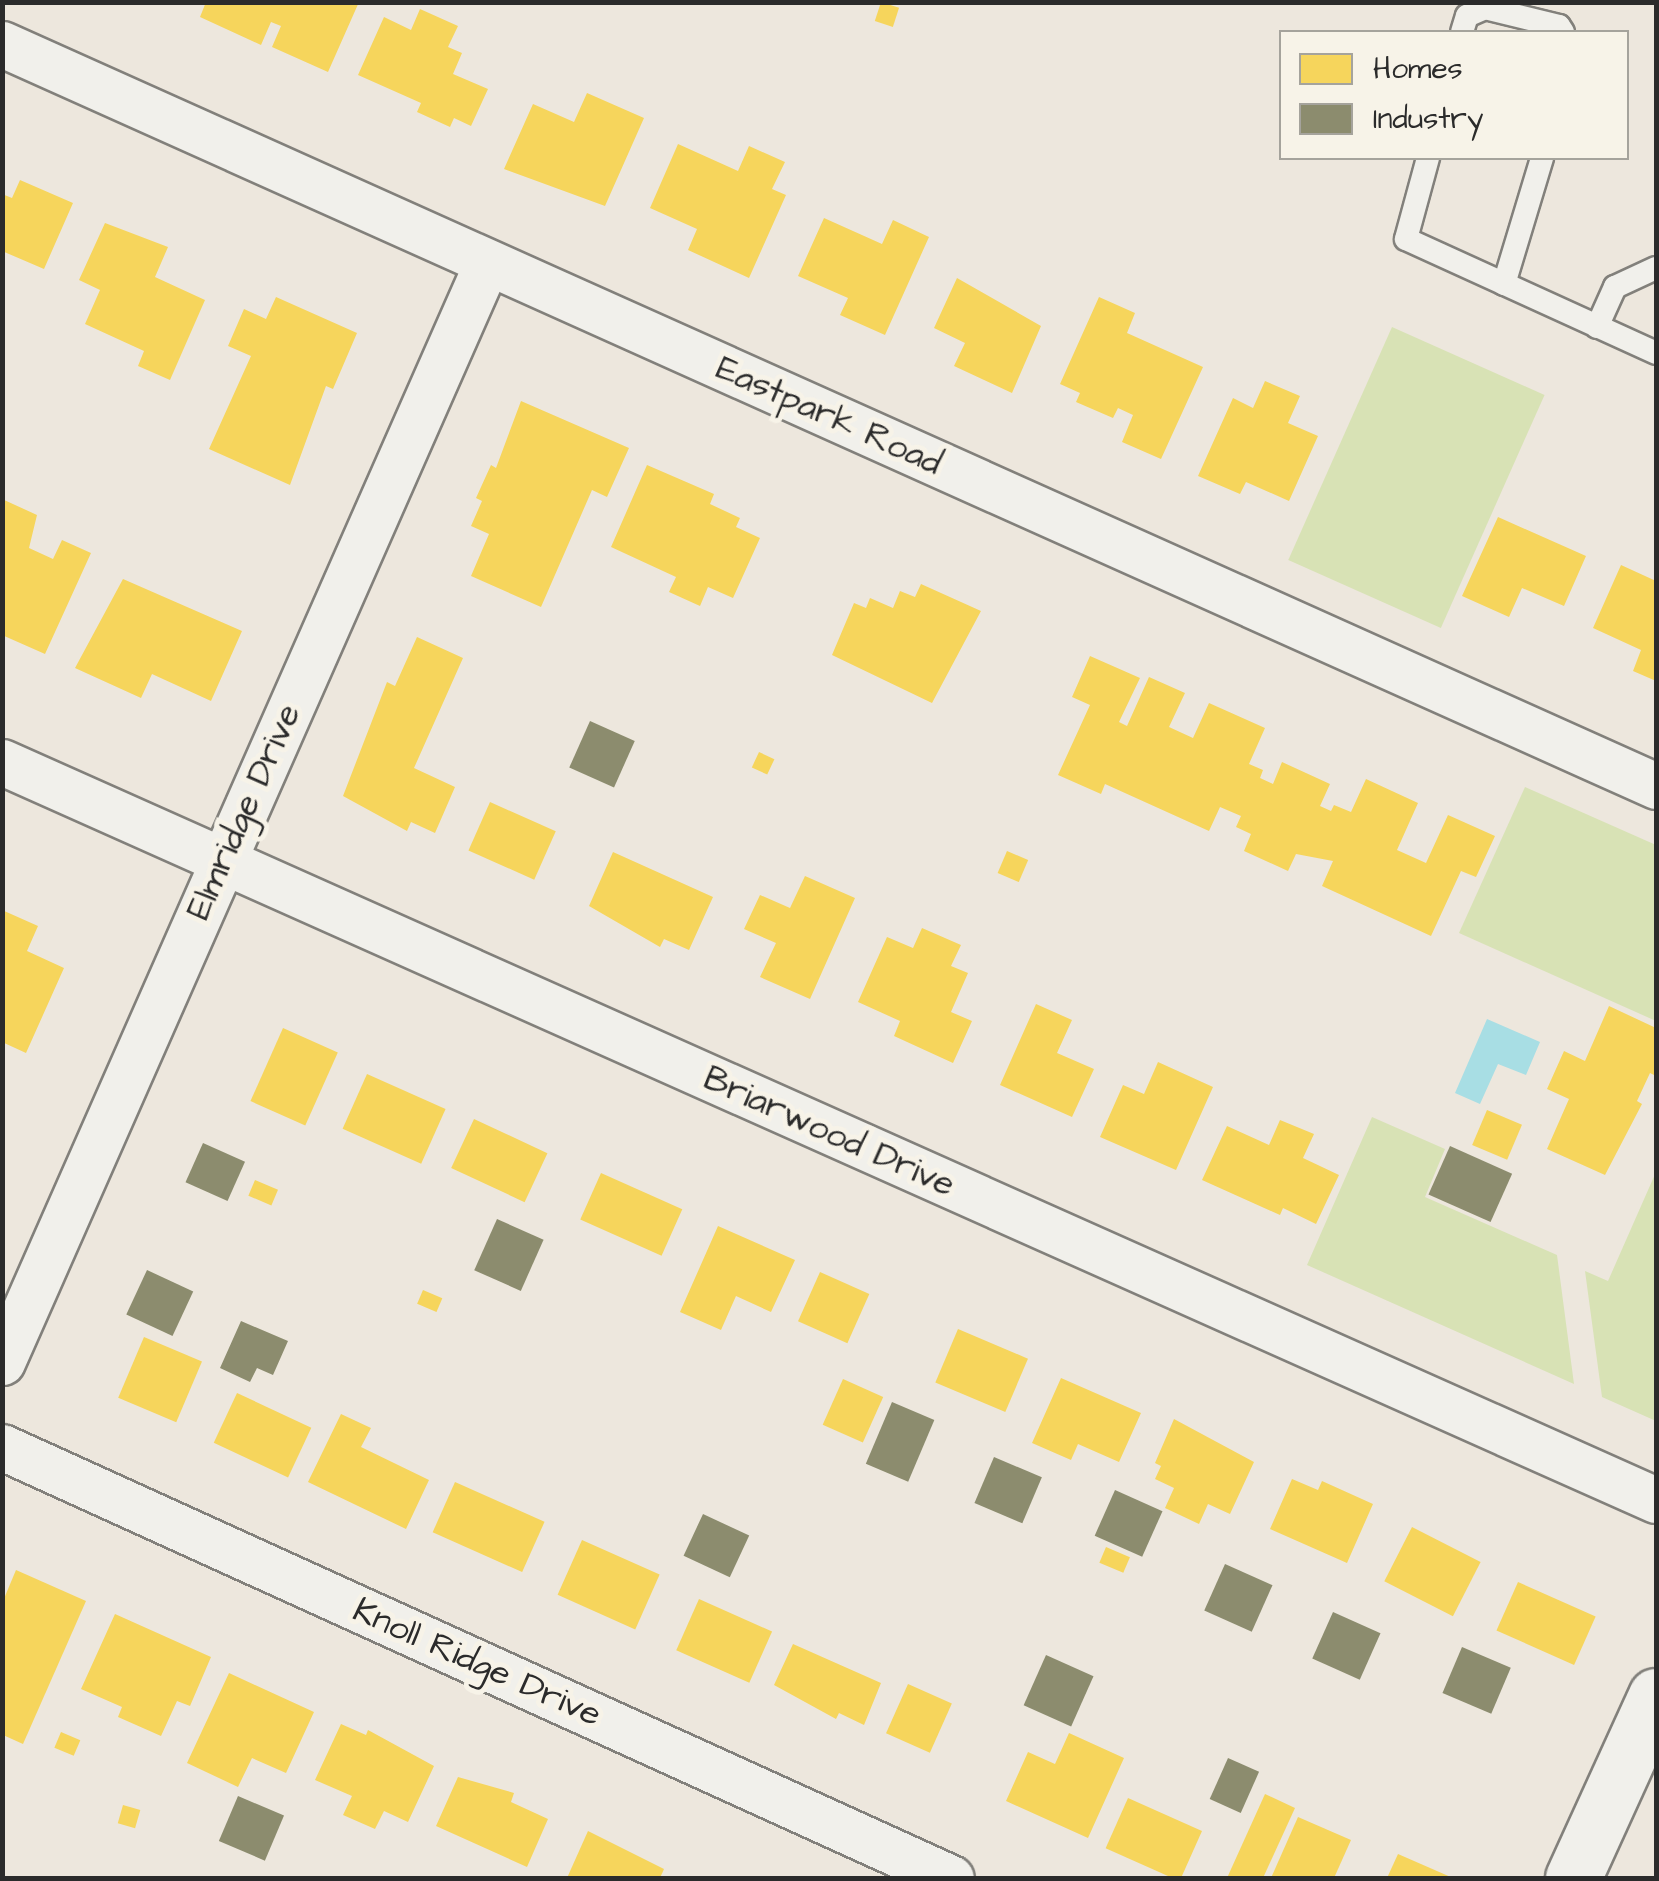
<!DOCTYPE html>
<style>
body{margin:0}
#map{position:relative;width:1659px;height:1881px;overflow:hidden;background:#ede7dd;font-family:"Architects Daughter",sans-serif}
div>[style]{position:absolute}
.green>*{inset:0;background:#d8e2b5;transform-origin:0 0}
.water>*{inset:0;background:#a8dee4}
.homes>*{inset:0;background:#f6d55c;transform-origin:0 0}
.industry>*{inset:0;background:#8c8c6e;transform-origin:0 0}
.roads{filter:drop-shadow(2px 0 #82807b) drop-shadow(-2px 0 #82807b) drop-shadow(0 2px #82807b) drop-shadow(0 -2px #82807b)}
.lane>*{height:22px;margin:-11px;padding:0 11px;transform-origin:11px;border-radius:11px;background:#f1f0eb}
.street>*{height:45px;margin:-22.5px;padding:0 22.5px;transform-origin:22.5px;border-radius:22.5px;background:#f1f0eb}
.secondary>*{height:55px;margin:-27.5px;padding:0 27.5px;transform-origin:27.5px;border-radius:27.5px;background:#f1f0eb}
span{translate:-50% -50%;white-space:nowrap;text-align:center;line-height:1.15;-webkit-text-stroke:10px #f7f3e8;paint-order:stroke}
.street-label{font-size:35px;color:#2b2b2b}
.frame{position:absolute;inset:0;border:5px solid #2b2b2b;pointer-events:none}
.legend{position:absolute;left:1279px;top:30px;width:350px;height:130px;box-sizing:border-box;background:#f7f3e8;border:2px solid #a5a39c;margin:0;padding:12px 18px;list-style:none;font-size:30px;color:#2b2b2b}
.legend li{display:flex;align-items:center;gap:20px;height:50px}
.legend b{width:50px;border:2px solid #a5a39c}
</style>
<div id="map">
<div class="green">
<div style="left:1392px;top:327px;width:167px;height:255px;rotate:24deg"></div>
<div style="clip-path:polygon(1525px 787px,1656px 845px,1656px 1021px,1459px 933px)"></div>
<div style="clip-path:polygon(1372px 1117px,1445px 1149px,1425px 1197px,1557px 1255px,1574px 1384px,1307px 1265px)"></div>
<div style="clip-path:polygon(1656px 1172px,1656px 1421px,1602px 1397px,1585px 1271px,1608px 1281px)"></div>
</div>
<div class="water">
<div style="clip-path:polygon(1487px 1019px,1540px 1042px,1526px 1075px,1498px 1064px,1480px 1104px,1455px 1093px)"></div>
</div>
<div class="homes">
<div style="clip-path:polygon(206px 2px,359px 2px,328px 72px,272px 47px,281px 26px,271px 22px,261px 45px,200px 17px)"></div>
<div style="left:881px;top:2px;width:19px;height:20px;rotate:18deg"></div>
<div style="clip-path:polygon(420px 9px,458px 26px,448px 47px,462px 53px,453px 74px,488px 89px,471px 126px,454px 118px,450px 127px,417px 112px,421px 103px,358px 75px,384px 17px,411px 30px)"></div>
<div style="clip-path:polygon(587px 93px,644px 118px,605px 206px,504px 169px,533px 104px,574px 122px)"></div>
<div style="clip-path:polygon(678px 144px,738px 171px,749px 146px,785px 162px,772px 189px,786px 195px,749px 278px,688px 250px,697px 229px,650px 208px)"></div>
<div style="clip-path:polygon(20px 180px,73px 203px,44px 269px,2px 251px,2px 194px,12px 198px)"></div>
<div style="clip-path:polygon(824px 218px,882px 244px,893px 220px,929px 237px,885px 335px,840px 315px,848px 298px,798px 276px)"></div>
<div style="clip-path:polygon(105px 223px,168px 247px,155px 277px,205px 300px,170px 380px,138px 366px,144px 351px,85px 324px,100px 290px,79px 280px)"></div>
<div style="clip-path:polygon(957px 278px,1041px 326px,1012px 393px,954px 366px,965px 343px,934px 328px)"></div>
<div style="clip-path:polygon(276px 297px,357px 333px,333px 389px,326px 386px,290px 485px,209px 449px,251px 356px,228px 346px,244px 309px,266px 319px)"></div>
<div style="clip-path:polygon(1099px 297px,1135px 313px,1127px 333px,1203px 367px,1161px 459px,1122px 442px,1133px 415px,1118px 408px,1113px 418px,1076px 402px,1080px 393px,1060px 384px)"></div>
<div style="clip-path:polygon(1265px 381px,1300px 396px,1288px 423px,1318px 436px,1289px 501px,1246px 482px,1240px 494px,1198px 476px,1233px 398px,1253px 408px)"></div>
<div style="clip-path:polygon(521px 401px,629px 448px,607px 497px,592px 490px,541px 607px,471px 576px,489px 534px,471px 526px,482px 501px,476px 498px,491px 465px,496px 468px)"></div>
<div style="clip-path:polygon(647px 465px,714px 494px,710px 504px,740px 518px,736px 527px,760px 538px,733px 598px,708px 587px,700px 606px,669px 592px,676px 577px,611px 547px)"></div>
<div style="clip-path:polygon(2px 499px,37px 515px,29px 548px,53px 559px,62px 540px,91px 553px,45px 654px,2px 635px)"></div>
<div style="clip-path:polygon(1498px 517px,1586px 556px,1564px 606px,1522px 588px,1509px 617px,1462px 596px)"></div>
<div style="clip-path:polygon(1621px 565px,1656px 581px,1656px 681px,1633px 671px,1641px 650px,1593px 628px)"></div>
<div style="clip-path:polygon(123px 579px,242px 631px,211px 701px,152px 674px,141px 698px,75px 668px)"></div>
<div style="clip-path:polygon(921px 584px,981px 611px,932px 703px,832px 655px,854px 603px,866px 608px,870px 598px,893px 608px,900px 591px,915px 597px)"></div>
<div style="clip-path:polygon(417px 637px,463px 658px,414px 768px,455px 787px,435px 833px,411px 822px,407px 831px,343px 796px,387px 682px,395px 686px)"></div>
<div style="clip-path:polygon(1090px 656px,1140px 678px,1119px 722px,1127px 726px,1149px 677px,1185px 693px,1169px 727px,1193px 738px,1209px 703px,1265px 728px,1249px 764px,1263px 770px,1260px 778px,1273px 784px,1282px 762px,1330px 784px,1320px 806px,1331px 811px,1334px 805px,1351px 812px,1366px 779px,1418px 803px,1397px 850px,1426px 863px,1448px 815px,1495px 836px,1476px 877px,1461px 871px,1431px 936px,1322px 886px,1333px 861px,1296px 854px,1288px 871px,1244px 851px,1251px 834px,1236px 827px,1241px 816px,1220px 807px,1209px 831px,1105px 784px,1101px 794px,1058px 775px,1090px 705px,1072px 697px)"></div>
<div style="left:759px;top:752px;width:17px;height:17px;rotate:25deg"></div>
<div style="left:490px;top:802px;width:72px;height:53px;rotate:24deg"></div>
<div style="left:1007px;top:851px;width:23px;height:24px;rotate:23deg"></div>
<div style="clip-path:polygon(613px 852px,713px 897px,689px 950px,664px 939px,660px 947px,589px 906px)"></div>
<div style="clip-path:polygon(805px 876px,855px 898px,810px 999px,760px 977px,776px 943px,744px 929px,760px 895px,790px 908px)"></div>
<div style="clip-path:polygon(2px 910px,38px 926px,27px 951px,64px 968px,26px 1053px,2px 1042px)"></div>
<div style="clip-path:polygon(922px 928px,961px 945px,951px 966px,968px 973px,951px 1012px,972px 1021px,953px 1063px,894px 1036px,900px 1021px,858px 1002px,887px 937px,913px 948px)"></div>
<div style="clip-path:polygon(1036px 1004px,1072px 1020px,1057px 1053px,1094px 1069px,1072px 1117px,1000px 1085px)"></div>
<div style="clip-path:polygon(1609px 1006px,1656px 1028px,1656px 1076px,1650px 1073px,1637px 1101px,1642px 1104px,1605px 1175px,1547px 1149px,1569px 1099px,1547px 1089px,1564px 1051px,1585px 1061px)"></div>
<div style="left:283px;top:1028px;width:60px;height:80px;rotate:24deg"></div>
<div style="clip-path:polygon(1158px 1062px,1213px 1087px,1176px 1170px,1100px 1137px,1123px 1085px,1144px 1094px)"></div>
<div style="left:367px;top:1074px;width:86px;height:60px;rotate:24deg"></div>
<div style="left:1487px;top:1110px;width:38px;height:38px;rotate:23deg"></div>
<div style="left:474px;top:1119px;width:81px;height:54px;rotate:25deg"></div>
<div style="clip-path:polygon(1280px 1120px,1314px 1134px,1303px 1158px,1339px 1175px,1316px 1224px,1283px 1208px,1280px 1215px,1202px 1180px,1227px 1126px,1269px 1145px)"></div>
<div style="left:601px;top:1173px;width:89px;height:51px;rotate:24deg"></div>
<div style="left:255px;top:1180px;width:25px;height:17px;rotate:23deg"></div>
<div style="clip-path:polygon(718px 1226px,795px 1260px,771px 1312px,736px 1296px,721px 1330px,680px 1312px)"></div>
<div style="left:820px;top:1272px;width:54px;height:54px;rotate:24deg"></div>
<div style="left:423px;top:1290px;width:21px;height:15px;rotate:23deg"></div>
<div style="left:958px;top:1329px;width:76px;height:58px;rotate:23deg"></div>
<div style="left:144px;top:1337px;width:63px;height:66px;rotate:23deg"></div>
<div style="clip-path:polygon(1061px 1378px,1141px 1413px,1119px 1462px,1078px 1444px,1071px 1460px,1032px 1443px)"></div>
<div style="left:843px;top:1379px;width:44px;height:50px;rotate:24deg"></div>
<div style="left:237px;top:1393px;width:82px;height:55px;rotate:25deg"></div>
<div style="clip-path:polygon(341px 1414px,371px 1428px,361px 1447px,429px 1480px,406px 1529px,308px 1482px)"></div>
<div style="clip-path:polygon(1174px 1419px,1254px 1462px,1230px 1514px,1208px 1504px,1199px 1524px,1165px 1508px,1174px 1488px,1155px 1479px,1161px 1466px,1155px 1463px)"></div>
<div style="clip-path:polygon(1292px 1479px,1318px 1490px,1322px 1481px,1373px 1504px,1347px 1563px,1270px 1529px)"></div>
<div style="left:455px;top:1482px;width:98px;height:55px;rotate:24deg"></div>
<div style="left:1412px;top:1527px;width:77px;height:61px;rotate:27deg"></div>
<div style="left:582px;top:1540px;width:85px;height:60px;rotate:24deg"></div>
<div style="left:1106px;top:1547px;width:26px;height:17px;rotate:23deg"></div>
<div style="clip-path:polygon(16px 1570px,86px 1601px,23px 1744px,3px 1735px,3px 1601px)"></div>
<div style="left:1518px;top:1582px;width:85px;height:53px;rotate:24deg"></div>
<div style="left:699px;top:1599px;width:80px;height:56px;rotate:24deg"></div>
<div style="clip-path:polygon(115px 1614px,211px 1657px,190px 1706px,177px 1701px,161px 1736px,118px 1717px,122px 1707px,81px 1689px)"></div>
<div style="clip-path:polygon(793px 1644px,881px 1683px,864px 1725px,839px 1713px,836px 1719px,774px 1685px)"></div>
<div style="clip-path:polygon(229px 1673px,314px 1712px,286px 1773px,252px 1758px,238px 1787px,187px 1763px)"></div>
<div style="left:908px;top:1684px;width:48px;height:54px;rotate:24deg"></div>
<div style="clip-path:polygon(341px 1724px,366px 1735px,368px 1730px,434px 1766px,408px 1822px,384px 1811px,375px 1829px,343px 1815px,352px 1796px,315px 1780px)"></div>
<div style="left:61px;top:1732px;width:21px;height:17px;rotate:23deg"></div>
<div style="clip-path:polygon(1069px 1733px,1124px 1758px,1088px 1838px,1006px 1801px,1028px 1752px,1055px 1764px)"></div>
<div style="clip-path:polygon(458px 1777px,514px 1793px,511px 1802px,548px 1819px,527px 1867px,436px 1826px)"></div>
<div style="clip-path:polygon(1265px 1794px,1295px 1808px,1263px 1878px,1227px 1878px)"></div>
<div style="left:1128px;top:1798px;width:81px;height:55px;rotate:24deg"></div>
<div style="left:123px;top:1805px;width:18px;height:19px;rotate:16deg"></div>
<div style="clip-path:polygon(1298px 1817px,1351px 1840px,1334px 1878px,1271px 1878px)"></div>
<div style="clip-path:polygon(588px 1831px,664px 1869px,660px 1878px,567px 1878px)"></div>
<div style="clip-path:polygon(1398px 1854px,1453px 1878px,1387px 1878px)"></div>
</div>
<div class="industry">
<div style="left:590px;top:721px;width:49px;height:51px;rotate:24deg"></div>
<div style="left:203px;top:1143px;width:46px;height:43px;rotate:24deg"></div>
<div style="left:1450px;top:1146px;width:68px;height:53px;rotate:24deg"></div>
<div style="left:497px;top:1219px;width:51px;height:56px;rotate:24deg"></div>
<div style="left:147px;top:1270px;width:51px;height:49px;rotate:25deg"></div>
<div style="clip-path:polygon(241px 1321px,288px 1341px,273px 1375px,257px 1368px,250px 1382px,220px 1368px)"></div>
<div style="left:892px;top:1402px;width:46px;height:67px;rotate:23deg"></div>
<div style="left:994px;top:1457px;width:52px;height:50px;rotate:23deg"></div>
<div style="left:1115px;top:1490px;width:52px;height:50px;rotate:24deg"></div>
<div style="left:703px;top:1514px;width:51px;height:46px;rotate:25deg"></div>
<div style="left:1225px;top:1564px;width:52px;height:51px;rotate:24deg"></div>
<div style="left:1333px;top:1612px;width:52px;height:51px;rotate:24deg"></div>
<div style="left:1462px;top:1647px;width:53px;height:50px;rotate:23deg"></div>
<div style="left:1046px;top:1655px;width:52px;height:55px;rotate:24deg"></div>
<div style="left:1228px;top:1758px;width:34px;height:45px;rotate:24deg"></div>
<div style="left:238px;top:1796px;width:50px;height:49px;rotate:23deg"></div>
</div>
<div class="roads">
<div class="lane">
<div style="left:1462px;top:32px;width:17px;rotate:-73deg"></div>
<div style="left:1467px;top:16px;width:20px;rotate:-24deg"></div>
<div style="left:1485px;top:8px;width:76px;rotate:13.7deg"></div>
<div style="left:1559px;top:26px;width:7px;rotate:56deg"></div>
<div style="left:1428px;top:158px;width:84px;rotate:105.2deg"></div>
<div style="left:1406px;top:239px;width:275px;rotate:24.5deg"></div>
<div style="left:1504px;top:284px;width:132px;rotate:-73.2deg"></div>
<div style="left:1597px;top:327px;width:44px;rotate:-65.8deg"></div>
<div style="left:1615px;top:287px;width:45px;rotate:-24.9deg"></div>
</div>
<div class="street">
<div style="left:2px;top:44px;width:1813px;rotate:24.16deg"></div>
<div style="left:2px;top:762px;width:1811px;rotate:24.05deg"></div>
<div style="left:2px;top:1362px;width:1201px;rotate:-66.19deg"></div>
<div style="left:2px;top:1447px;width:1042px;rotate:24.43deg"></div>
</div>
<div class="secondary">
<div style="left:1573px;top:1878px;width:200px;rotate:-65.5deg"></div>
</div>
</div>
<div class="street-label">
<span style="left:829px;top:416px;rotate:24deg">Eastpark Road</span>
<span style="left:244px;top:812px;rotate:-66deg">Elmridge Drive</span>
<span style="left:829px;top:1132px;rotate:24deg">Briarwood Drive</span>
<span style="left:477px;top:1663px;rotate:24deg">Knoll Ridge Drive</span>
</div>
<div class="frame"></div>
<ul class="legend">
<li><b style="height:28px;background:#f6d55c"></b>Homes</li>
<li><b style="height:28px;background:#8c8c6e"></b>Industry</li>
</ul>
</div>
